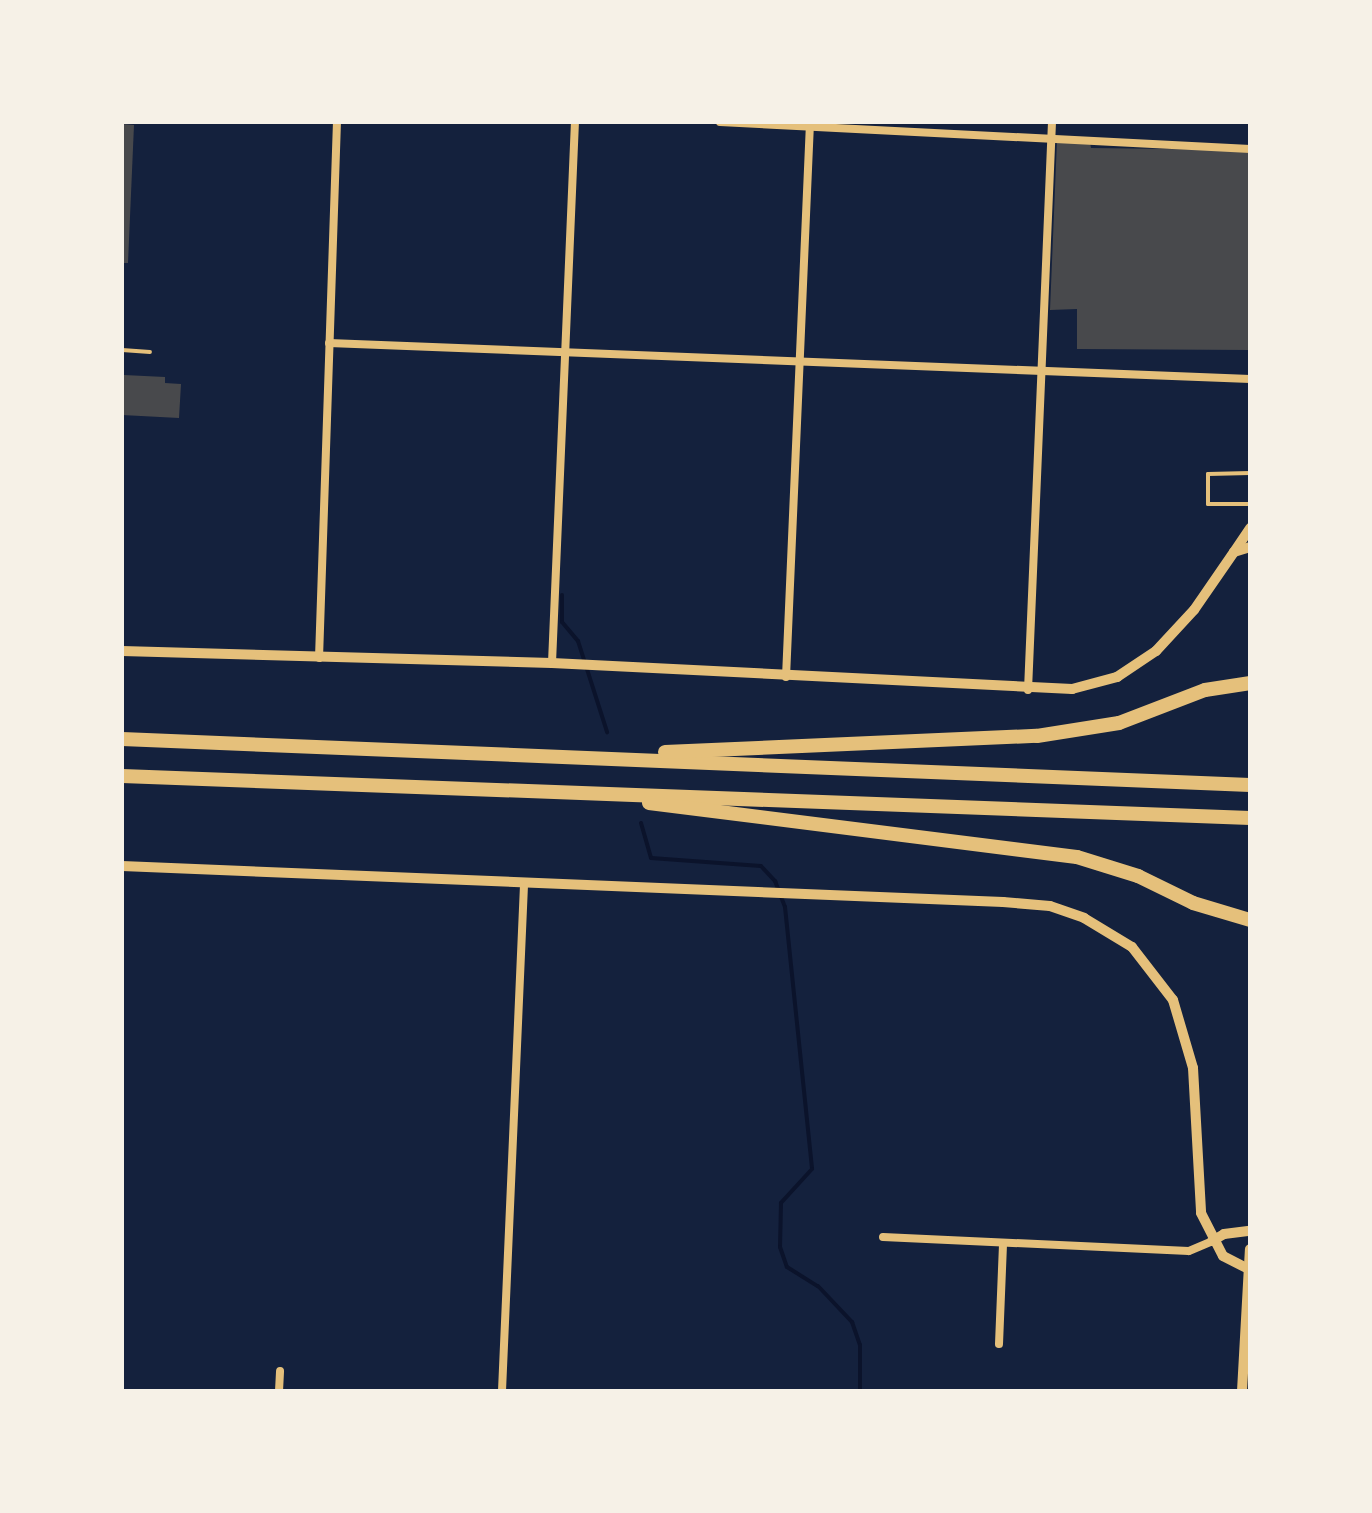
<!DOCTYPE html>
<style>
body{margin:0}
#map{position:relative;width:1372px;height:1513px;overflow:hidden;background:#14213d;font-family:"Libre Baskerville",serif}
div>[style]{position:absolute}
.stream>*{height:4px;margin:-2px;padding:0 2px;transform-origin:2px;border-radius:2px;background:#0b132b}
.building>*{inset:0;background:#48494c}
.service>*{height:4px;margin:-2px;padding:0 2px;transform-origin:2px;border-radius:2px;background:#e5c07b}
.minor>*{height:8px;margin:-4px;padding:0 4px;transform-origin:4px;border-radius:4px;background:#e5c07b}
.tertiary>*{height:10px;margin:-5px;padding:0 5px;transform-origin:5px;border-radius:5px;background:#e5c07b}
.motorway>*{height:14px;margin:-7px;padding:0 7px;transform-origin:7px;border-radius:7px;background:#e5c07b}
span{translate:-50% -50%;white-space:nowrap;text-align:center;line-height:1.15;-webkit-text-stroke:8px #f6f1e7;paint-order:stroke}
.frame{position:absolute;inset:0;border:124px solid #f6f1e7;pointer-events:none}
</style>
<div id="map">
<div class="stream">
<div style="left:562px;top:595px;width:27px;rotate:90deg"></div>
<div style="left:562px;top:622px;width:25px;rotate:50deg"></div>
<div style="left:578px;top:641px;width:96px;rotate:72.3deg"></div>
<div style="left:641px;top:823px;width:36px;rotate:74deg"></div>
<div style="left:651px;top:858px;width:110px;rotate:4.2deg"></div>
<div style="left:761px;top:866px;width:21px;rotate:47deg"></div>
<div style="left:775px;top:881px;width:28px;rotate:69deg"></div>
<div style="left:785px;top:907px;width:263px;rotate:84.1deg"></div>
<div style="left:812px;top:1169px;width:46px;rotate:132.4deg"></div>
<div style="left:781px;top:1203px;width:44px;rotate:91.3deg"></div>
<div style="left:780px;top:1247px;width:21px;rotate:71deg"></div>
<div style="left:787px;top:1267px;width:36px;rotate:32deg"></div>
<div style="left:818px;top:1286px;width:50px;rotate:46.6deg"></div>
<div style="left:852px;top:1322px;width:24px;rotate:71deg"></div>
<div style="left:860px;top:1345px;width:46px;rotate:90deg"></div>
</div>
<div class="building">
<div style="clip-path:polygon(122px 124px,134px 125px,128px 263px,122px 263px)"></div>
<div style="clip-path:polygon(1057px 140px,1090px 142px,1091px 148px,1250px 150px,1250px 350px,1077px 349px,1077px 309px,1050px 310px)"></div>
<div style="clip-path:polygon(124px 375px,165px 377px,165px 383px,181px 384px,179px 418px,122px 415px)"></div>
</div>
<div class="service">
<div style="left:122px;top:350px;width:28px;rotate:4deg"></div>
<div style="left:1250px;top:473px;width:42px;rotate:178.6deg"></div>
<div style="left:1208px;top:474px;width:30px;rotate:90deg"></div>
<div style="left:1208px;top:504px;width:42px"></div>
</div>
<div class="minor">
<div style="left:720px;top:122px;width:531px;rotate:2.92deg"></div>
<div style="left:329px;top:343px;width:922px;rotate:2.24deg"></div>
<div style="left:319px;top:658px;width:536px;rotate:-88.08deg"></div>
<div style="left:552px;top:663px;width:541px;rotate:-87.57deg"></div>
<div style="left:786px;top:677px;width:556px;rotate:-87.52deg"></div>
<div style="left:1028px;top:690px;width:569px;rotate:-87.58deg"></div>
<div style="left:883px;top:1237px;width:306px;rotate:2.6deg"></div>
<div style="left:1189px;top:1251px;width:25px;rotate:-23deg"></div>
<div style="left:999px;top:1344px;width:100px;rotate:-87.7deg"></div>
<div style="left:279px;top:1391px;width:20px;rotate:-87deg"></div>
<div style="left:502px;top:1391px;width:506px;rotate:-87.51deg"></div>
</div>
<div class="tertiary">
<div style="left:1234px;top:552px;width:29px;rotate:-56deg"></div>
<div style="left:122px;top:651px;width:430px;rotate:1.6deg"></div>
<div style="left:552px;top:663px;width:521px;rotate:2.86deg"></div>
<div style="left:1072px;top:689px;width:47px;rotate:-14.9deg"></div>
<div style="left:1117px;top:677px;width:47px;rotate:-33.7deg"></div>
<div style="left:1156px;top:651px;width:56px;rotate:-47.2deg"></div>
<div style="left:1194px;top:610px;width:70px;rotate:-55.4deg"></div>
<div style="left:1234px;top:552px;width:17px;rotate:-17deg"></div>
<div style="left:122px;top:866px;width:882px;rotate:2.34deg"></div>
<div style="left:1003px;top:902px;width:47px;rotate:4.9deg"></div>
<div style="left:1050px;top:906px;width:36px;rotate:19deg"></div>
<div style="left:1084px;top:918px;width:56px;rotate:31.1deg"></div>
<div style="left:1132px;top:947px;width:67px;rotate:52.3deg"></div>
<div style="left:1173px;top:1000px;width:71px;rotate:73.6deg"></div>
<div style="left:1193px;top:1068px;width:145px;rotate:86.8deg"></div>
<div style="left:1201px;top:1213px;width:48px;rotate:62.9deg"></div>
<div style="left:1223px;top:1256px;width:30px;rotate:27deg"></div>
<div style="left:1212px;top:1241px;width:14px;rotate:-30deg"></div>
<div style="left:1224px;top:1234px;width:26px;rotate:-7deg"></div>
<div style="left:1242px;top:1391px;width:142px;rotate:-86.8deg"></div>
</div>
<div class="motorway">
<div style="left:122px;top:739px;width:1129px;rotate:2.34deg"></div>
<div style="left:665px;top:752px;width:372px;rotate:-2.5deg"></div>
<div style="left:1037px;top:736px;width:83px;rotate:-9deg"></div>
<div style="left:1119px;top:723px;width:92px;rotate:-21deg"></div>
<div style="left:1205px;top:690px;width:46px;rotate:-8.8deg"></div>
<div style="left:122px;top:776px;width:1129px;rotate:2.13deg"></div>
<div style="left:649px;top:803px;width:431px;rotate:7.2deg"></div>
<div style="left:1077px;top:857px;width:64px;rotate:17.3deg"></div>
<div style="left:1138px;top:876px;width:61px;rotate:26.1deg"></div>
<div style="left:1193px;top:903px;width:59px;rotate:16.6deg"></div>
</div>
<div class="frame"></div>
</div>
